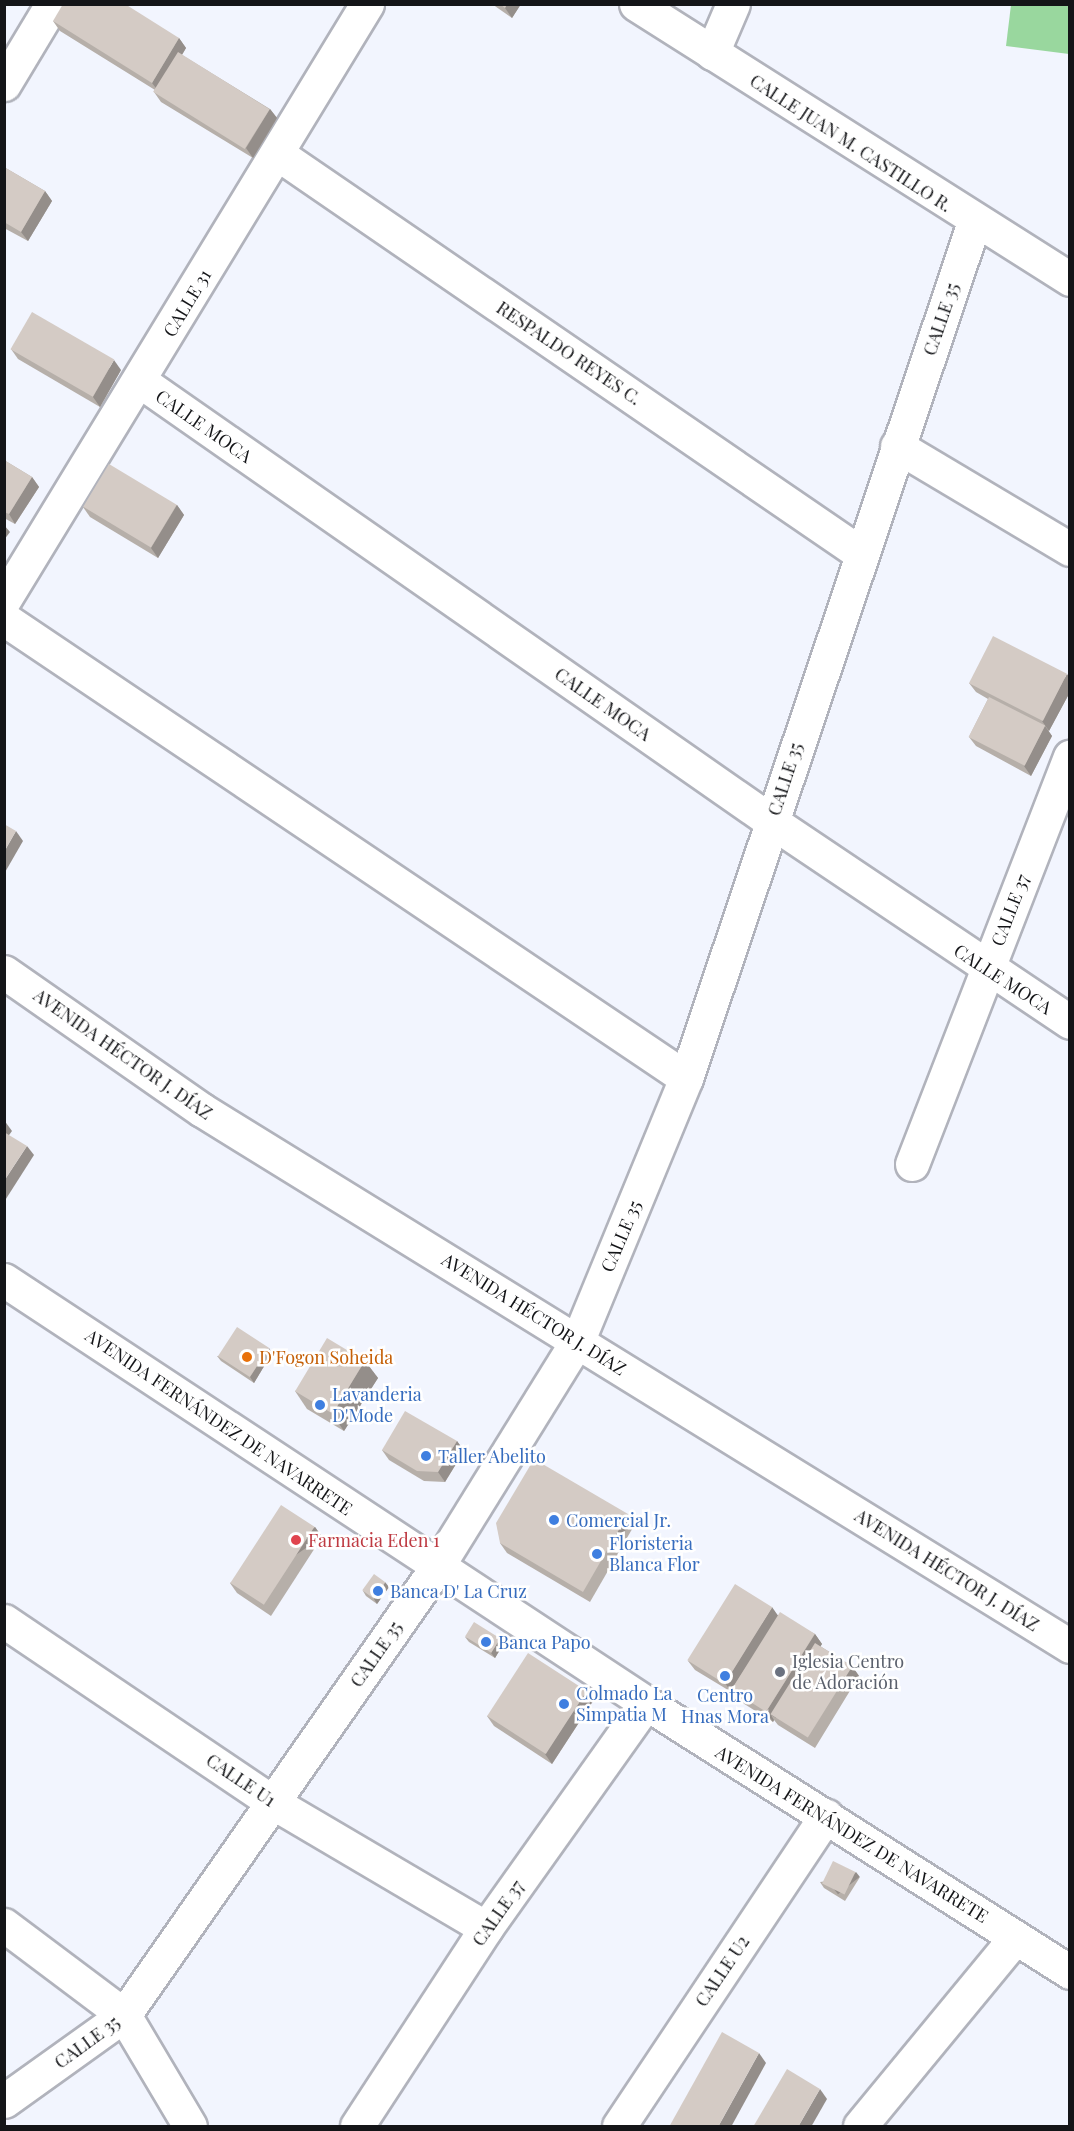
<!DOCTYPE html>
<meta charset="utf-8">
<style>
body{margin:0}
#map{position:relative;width:1074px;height:2131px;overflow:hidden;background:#f2f5fe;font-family:"Playfair Display",serif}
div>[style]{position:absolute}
.green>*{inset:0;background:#99d79e}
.roads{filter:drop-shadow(2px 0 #b1b3bc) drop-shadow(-2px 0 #b1b3bc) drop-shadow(0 2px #b1b3bc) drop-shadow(0 -2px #b1b3bc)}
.street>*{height:33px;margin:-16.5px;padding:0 16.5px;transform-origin:16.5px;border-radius:16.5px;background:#fff}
.secondary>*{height:33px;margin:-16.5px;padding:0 16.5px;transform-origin:16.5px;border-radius:16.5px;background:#fff}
.wall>*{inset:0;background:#b6afa9}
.shaded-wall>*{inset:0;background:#948e8a;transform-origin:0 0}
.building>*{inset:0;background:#d4cbc5;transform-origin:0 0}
.dots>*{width:16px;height:16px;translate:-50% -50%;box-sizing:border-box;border:3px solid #fff;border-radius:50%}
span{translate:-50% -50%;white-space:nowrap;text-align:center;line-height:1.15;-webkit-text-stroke:5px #fff;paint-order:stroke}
.street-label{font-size:18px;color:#141518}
.food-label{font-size:18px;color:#c56008}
.left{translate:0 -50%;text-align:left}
.shop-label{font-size:18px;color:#366cbe}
.health-label{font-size:18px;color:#be3a42}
.worship-label{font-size:18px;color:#5b616d}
.frame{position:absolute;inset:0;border:6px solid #141518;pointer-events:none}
</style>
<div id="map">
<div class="green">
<div style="clip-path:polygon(1011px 5px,1069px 5px,1069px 54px,1006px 46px)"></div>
</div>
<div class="roads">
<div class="street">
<div style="left:636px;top:4px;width:514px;rotate:32.36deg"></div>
<div style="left:712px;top:53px;width:53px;rotate:-66.8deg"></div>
<div style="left:4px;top:84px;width:93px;rotate:-59deg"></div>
<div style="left:278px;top:154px;width:706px;rotate:34.43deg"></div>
<div style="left:140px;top:381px;width:769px;rotate:34.89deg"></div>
<div style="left:771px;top:821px;width:360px;rotate:33.9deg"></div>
<div style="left:897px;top:446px;width:201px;rotate:30.8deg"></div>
<div style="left:4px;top:600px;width:698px;rotate:-58.66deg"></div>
<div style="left:4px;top:619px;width:822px;rotate:33.94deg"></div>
<div style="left:912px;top:1164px;width:437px;rotate:-68.8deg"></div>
<div style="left:4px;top:1621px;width:323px;rotate:34deg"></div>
<div style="left:272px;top:1802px;width:248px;rotate:30.5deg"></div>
<div style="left:4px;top:1925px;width:150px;rotate:36.9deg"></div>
<div style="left:124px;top:2015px;width:129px;rotate:59.3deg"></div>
<div style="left:4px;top:2101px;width:148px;rotate:-35.6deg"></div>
<div style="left:124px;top:2015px;width:547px;rotate:-55.06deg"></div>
<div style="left:437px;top:1567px;width:267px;rotate:-58.2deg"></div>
<div style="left:578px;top:1340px;width:283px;rotate:-67.6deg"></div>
<div style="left:686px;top:1078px;width:903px;rotate:-71.4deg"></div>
<div style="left:357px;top:2126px;width:236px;rotate:-56.9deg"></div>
<div style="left:486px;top:1928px;width:276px;rotate:-54.6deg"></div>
<div style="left:619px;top:2126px;width:373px;rotate:-56.3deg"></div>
<div style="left:860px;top:2126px;width:244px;rotate:-50.5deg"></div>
</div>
<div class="secondary">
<div style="left:4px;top:972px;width:241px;rotate:34.9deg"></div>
<div style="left:202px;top:1110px;width:1020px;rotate:31.7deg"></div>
<div style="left:4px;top:1280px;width:769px;rotate:33.38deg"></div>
<div style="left:646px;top:1703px;width:502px;rotate:32.39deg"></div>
</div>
</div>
<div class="wall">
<div style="clip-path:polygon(492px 4px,521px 4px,512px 18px)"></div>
<div style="clip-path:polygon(53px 21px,179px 38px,186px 48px,182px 55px,270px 109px,277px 118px,253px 158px,161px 102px,154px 92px,155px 90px,60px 31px)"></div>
<div style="clip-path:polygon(4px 167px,45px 191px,52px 201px,28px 241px,4px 228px)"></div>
<div style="clip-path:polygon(11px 349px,121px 370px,100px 407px,18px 359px)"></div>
<div style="clip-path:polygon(4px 460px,32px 477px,39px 487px,15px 524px,4px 518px)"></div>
<div style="clip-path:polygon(177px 505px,184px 515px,158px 558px,90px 517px,83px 507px)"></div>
<div style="clip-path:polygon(1070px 678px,1070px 692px,1049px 731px,1048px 730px,1052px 736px,1031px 776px,976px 746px,969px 737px,988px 699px,976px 692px,969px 683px)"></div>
<div style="clip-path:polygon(272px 1353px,254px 1383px,221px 1361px,217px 1356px)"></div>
<div style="clip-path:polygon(365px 1361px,378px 1378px,344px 1431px,307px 1409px,295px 1391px)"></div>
<div style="clip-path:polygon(457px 1441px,464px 1451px,445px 1482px,424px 1481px,389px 1460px,382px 1450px)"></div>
<div style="clip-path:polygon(628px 1514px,635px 1524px,590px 1602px,507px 1553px,500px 1543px)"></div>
<div style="clip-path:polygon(315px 1527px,322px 1537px,271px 1616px,237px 1593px,230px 1583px)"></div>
<div style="clip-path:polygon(389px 1587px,377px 1604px,366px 1596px,363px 1591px)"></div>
<div style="clip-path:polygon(778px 1615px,815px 1634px,822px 1644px,820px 1646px,852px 1666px,859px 1676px,815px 1748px,778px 1725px,774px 1720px,773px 1722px,738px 1700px,733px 1693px,695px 1670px,688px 1661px)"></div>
<div style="clip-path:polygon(465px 1637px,504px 1643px,495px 1658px,469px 1642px)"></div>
<div style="clip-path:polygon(587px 1691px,593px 1701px,552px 1764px,494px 1726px,487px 1716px)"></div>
<div style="clip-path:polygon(860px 1877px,845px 1901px,824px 1888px,820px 1882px)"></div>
</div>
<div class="shaded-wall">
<div style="clip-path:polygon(507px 4px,521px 4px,512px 18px,505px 8px)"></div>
<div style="clip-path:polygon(179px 38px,186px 48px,159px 92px,152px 83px)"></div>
<div style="clip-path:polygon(270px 109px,277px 118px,253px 158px,246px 148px)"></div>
<div style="clip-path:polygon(45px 191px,52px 201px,28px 241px,21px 232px)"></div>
<div style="clip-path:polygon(114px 360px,121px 370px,100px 407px,93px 397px)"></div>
<div style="clip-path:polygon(32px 477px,39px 487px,15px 524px,9px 514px)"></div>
<div style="clip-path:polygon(177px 505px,184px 515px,158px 558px,151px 548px)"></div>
<div style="clip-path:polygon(4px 525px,10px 532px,4px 540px)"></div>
<div style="clip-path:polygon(1067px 674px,1070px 678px,1070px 692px,1049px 731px,1042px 721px)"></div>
<div style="clip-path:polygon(1045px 726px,1052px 736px,1031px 776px,1024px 766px)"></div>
<div style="clip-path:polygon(16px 831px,23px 841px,4px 874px,4px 852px)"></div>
<div style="clip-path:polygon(4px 1120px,12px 1131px,4px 1142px)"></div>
<div style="clip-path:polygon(27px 1146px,34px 1155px,4px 1202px,4px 1181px)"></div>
<div style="clip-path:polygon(269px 1348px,272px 1353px,254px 1383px,250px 1377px)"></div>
<div style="clip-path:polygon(365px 1361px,378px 1378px,344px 1431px,332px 1414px)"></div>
<div style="clip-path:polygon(457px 1441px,464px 1451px,445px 1482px,438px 1472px)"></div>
<div style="left:628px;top:1514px;width:12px;height:90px;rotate:55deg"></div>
<div style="left:315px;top:1527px;width:12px;height:94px;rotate:55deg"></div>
<div style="clip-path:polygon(385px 1582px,389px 1587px,377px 1604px,374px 1599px)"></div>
<div style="clip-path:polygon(772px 1607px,779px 1617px,731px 1690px,732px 1693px,725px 1683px)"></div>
<div style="clip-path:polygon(815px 1634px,822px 1644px,776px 1718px,771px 1715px,774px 1720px,773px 1722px,766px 1712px)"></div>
<div style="clip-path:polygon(500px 1638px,504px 1643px,495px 1658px,491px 1653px)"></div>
<div style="left:852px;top:1666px;width:12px;height:84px;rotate:55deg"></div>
<div style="clip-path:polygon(587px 1691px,593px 1701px,552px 1764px,545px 1754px)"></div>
<div style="left:856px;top:1872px;width:6px;height:28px;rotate:51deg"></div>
<div style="clip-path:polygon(759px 2053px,766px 2063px,731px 2127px,718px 2127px)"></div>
<div style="clip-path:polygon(820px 2089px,827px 2099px,811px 2127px,798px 2127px)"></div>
</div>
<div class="building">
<div style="clip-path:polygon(63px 4px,125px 4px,179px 38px,152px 83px,53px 21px)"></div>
<div style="clip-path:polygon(500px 4px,507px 4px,505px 8px)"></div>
<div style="left:178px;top:52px;width:108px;height:47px;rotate:32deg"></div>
<div style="clip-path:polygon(4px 167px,45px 191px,21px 232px,4px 222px)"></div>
<div style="left:32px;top:312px;width:95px;height:43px;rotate:30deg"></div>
<div style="clip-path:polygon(4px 460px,32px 477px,9px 514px,4px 512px)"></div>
<div style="left:109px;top:464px;width:79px;height:50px;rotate:31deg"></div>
<div style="left:993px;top:636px;width:83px;height:53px;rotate:27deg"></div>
<div style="left:989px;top:697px;width:63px;height:45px;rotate:27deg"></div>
<div style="clip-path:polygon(4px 824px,16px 831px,4px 852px)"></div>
<div style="clip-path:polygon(4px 1132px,27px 1146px,4px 1181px)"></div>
<div style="left:237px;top:1327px;width:38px;height:35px;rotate:33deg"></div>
<div style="left:327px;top:1338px;width:44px;height:62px;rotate:31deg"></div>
<div style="clip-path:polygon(405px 1411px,457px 1441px,438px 1472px,417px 1471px,382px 1450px)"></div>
<div style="clip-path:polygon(534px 1459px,628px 1514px,583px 1592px,500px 1543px,496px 1523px)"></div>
<div style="left:281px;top:1505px;width:40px;height:93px;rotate:33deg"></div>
<div style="left:374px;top:1574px;width:14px;height:20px;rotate:36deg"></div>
<div style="left:735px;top:1584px;width:44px;height:90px;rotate:32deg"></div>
<div style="left:780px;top:1612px;width:41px;height:92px;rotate:32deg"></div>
<div style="left:474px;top:1622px;width:31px;height:17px;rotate:32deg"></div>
<div style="left:815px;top:1643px;width:44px;height:84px;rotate:32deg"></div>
<div style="left:528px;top:1653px;width:70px;height:75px;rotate:33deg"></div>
<div style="left:833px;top:1861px;width:25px;height:25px;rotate:26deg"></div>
<div style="clip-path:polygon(722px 2032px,759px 2053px,718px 2127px,669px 2127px)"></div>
<div style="clip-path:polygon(787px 2069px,820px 2089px,798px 2127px,753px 2127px)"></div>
</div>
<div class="dots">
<div style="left:247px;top:1357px;background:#e8710a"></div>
<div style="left:320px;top:1405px;background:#3f7fe0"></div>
<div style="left:426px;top:1456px;background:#3f7fe0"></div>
<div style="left:554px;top:1520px;background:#3f7fe0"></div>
<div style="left:296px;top:1540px;background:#e0444e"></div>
<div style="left:597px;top:1554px;background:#3f7fe0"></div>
<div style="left:378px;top:1591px;background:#3f7fe0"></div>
<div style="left:486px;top:1642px;background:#3f7fe0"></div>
<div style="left:780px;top:1672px;background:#6b7280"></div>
<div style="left:725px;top:1676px;background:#3f7fe0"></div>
<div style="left:564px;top:1704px;background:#3f7fe0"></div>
</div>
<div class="street-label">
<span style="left:851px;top:143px;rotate:33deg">CALLE JUAN M. CASTILLO R.</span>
<span style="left:187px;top:303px;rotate:-59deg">CALLE 31</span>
<span style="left:941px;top:319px;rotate:-71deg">CALLE 35</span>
<span style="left:569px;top:353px;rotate:34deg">RESPALDO REYES C.</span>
<span style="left:204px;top:426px;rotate:35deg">CALLE MOCA</span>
<span style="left:603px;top:704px;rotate:35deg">CALLE MOCA</span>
<span style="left:785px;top:779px;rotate:-72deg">CALLE 35</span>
<span style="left:1010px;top:910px;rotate:-69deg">CALLE 37</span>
<span style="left:1003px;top:979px;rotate:33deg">CALLE MOCA</span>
<span style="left:123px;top:1054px;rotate:35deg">AVENIDA HÉCTOR J. DÍAZ</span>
<span style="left:621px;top:1236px;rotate:-67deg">CALLE 35</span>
<span style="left:534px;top:1314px;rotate:32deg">AVENIDA HÉCTOR J. DÍAZ</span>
<span style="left:219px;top:1422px;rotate:34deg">AVENIDA FERNÁNDEZ DE NAVARRETE</span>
<span style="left:947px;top:1570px;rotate:32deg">AVENIDA HÉCTOR J. DÍAZ</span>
<span style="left:376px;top:1654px;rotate:-55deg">CALLE 35</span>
<span style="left:241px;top:1780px;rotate:34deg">CALLE U1</span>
<span style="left:852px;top:1834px;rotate:32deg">AVENIDA FERNÁNDEZ DE NAVARRETE</span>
<span style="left:498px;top:1913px;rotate:-55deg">CALLE 37</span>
<span style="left:722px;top:1971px;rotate:-56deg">CALLE U2</span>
<span style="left:87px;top:2042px;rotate:-36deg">CALLE 35</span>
</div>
<div class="food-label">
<span class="left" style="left:259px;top:1357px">D'Fogon Soheida</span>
</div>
<div class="shop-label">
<span class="left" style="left:332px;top:1405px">Lavanderia<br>D'Mode</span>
<span class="left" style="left:438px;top:1456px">Taller Abelito</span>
<span class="left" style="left:566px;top:1520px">Comercial Jr.</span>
<span class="left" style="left:609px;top:1554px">Floristeria<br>Blanca Flor</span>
<span class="left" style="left:390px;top:1591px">Banca D' La Cruz</span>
<span class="left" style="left:498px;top:1642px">Banca Papo</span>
<span class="left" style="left:576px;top:1704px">Colmado La<br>Simpatia M</span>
<span style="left:725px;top:1706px">Centro<br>Hnas Mora</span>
</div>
<div class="health-label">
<span class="left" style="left:308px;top:1540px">Farmacia Eden 1</span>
</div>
<div class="worship-label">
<span class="left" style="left:792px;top:1672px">Iglesia Centro<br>de Adoración</span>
</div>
<div class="frame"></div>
</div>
